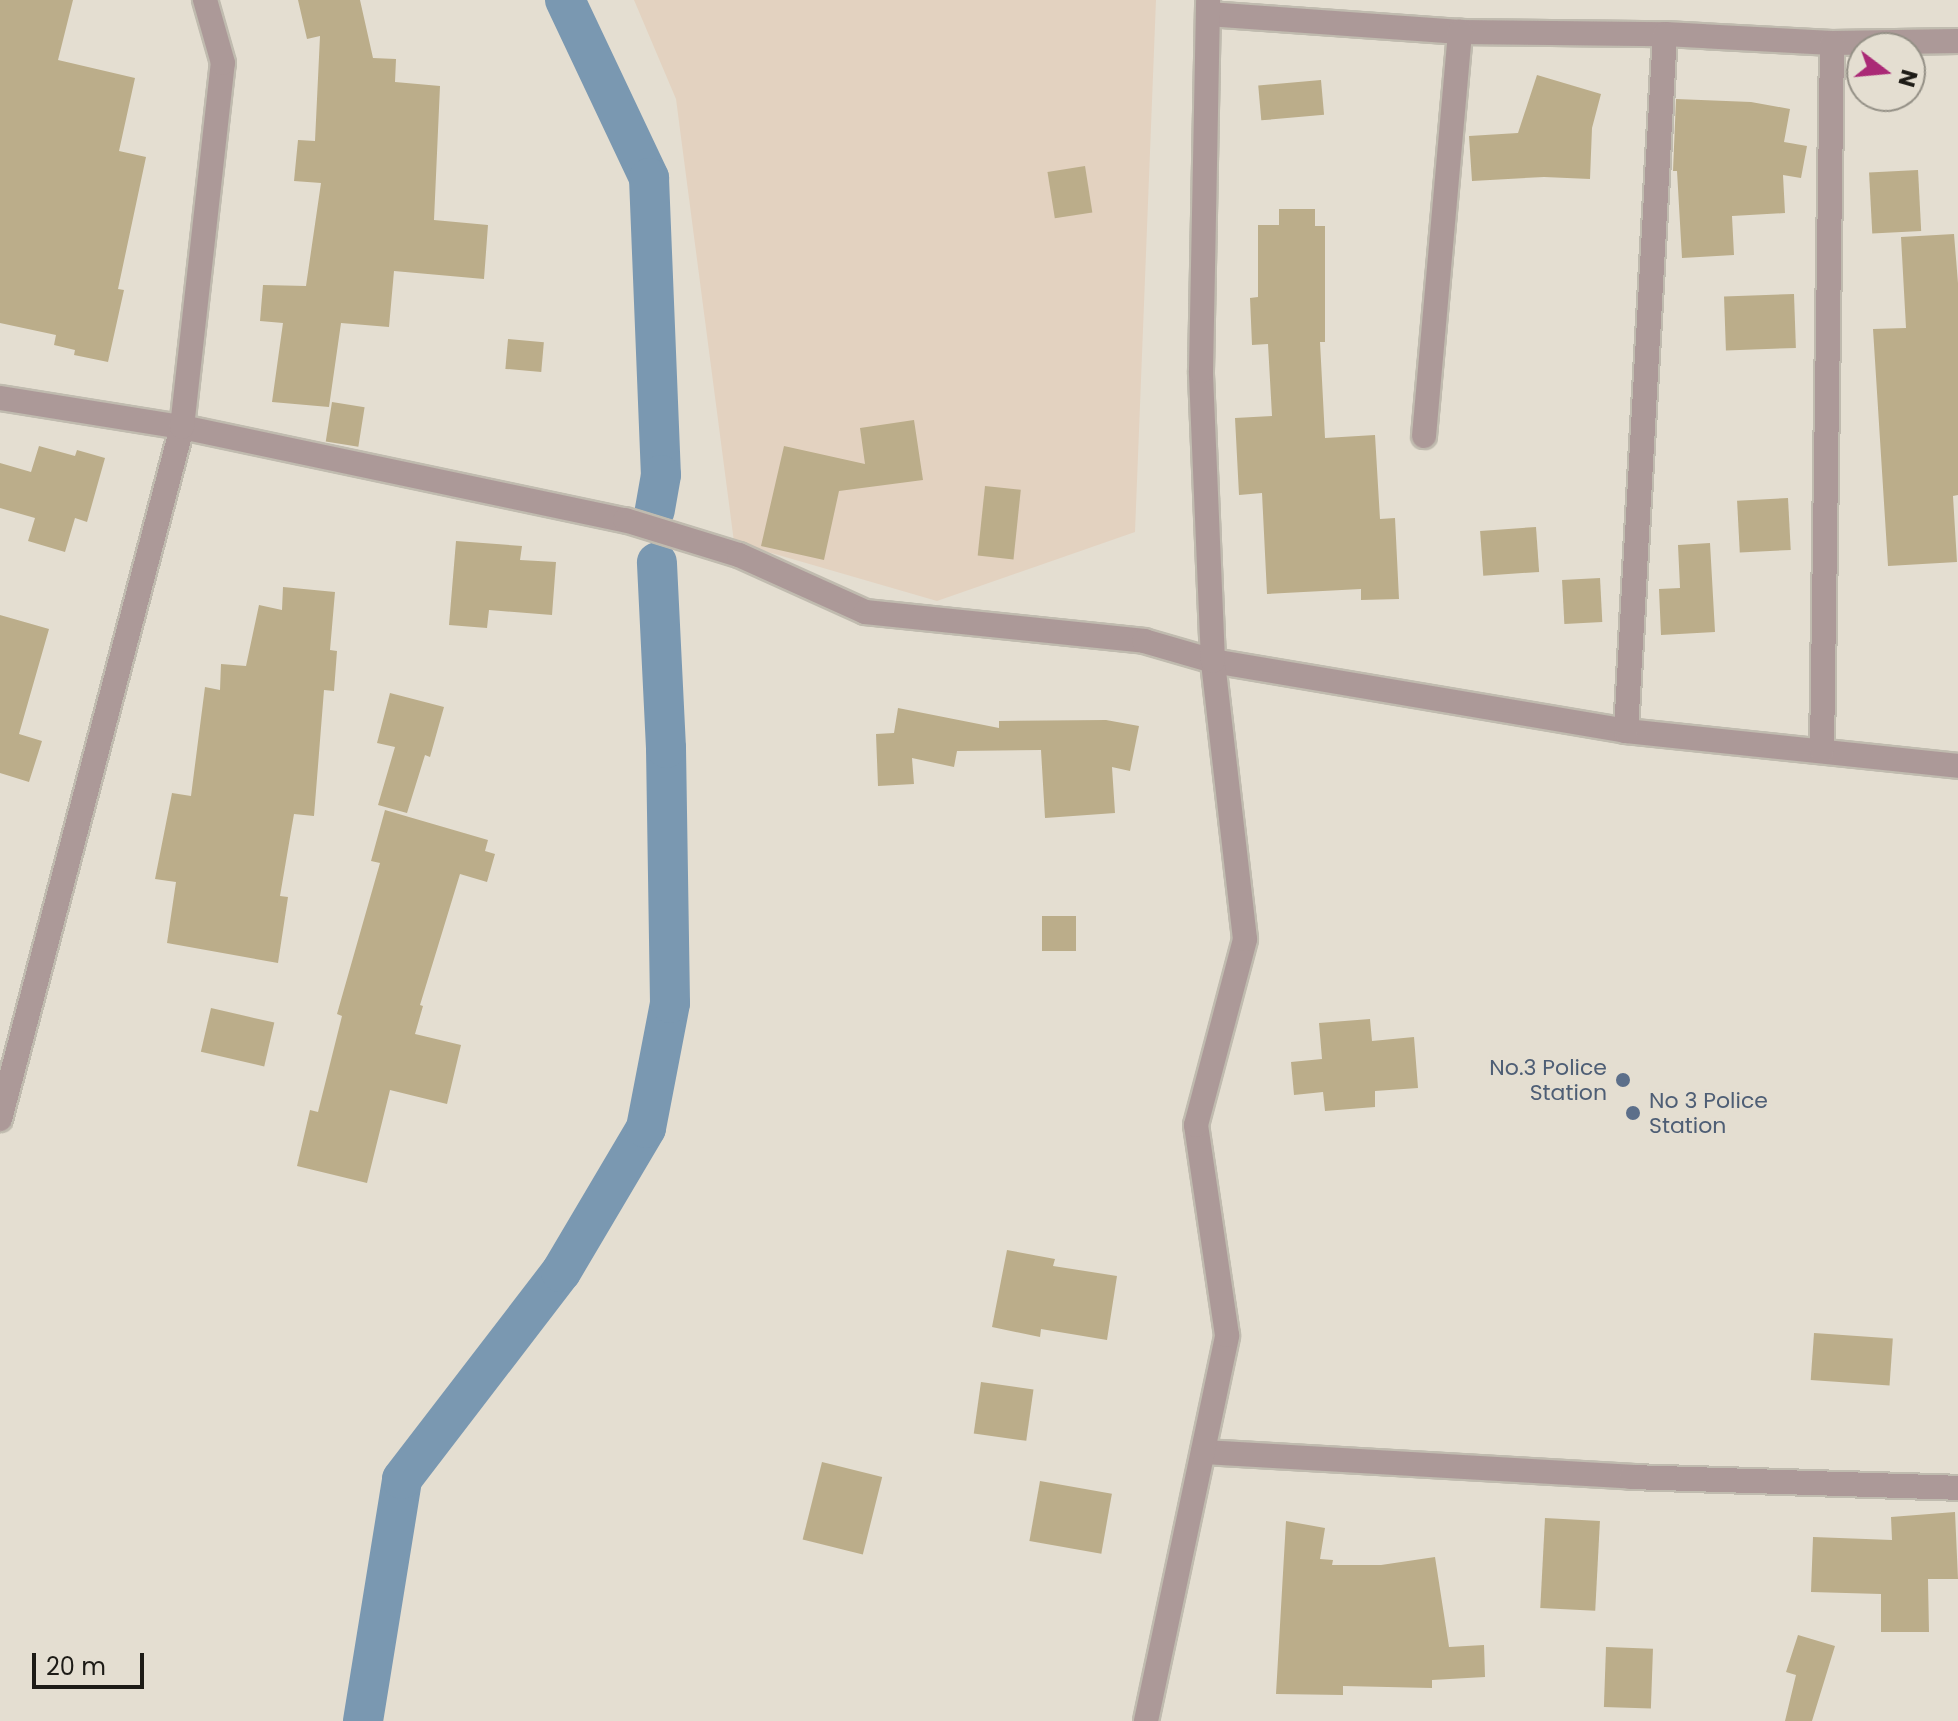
<!DOCTYPE html>
<style>
body{margin:0}
#map{position:relative;width:1958px;height:1721px;overflow:hidden;background:#e4ded1;font-family:Poppins,sans-serif}
div>[style]{position:absolute}
.education>*{inset:0;background:#e3d2c0}
.canal>*{height:40px;margin:-20px;padding:0 20px;transform-origin:20px;border-radius:20px;background:#7a98b1}
.building>*{inset:0;background:#bbad8a;transform-origin:0 0}
.roads{filter:drop-shadow(2px 0 #c0bbaf) drop-shadow(-2px 0 #c0bbaf) drop-shadow(0 2px #c0bbaf) drop-shadow(0 -2px #c0bbaf)}
.minor>*{height:24px;margin:-12px;padding:0 12px;transform-origin:12px;border-radius:12px;background:#ac9998}
.dots>*{width:22px;height:22px;translate:-50% -50%;box-sizing:border-box;border:4px solid #e4ded1;border-radius:50%}
span{translate:-50% -50%;white-space:nowrap;text-align:center;line-height:1.15;-webkit-text-stroke:7px #e4ded1;paint-order:stroke}
.service-label{font-size:22px;color:#4e5e75}
.right{translate:-100% -50%;text-align:right}
.left{translate:0 -50%;text-align:left}
.north{position:absolute;left:1846px;top:32px;width:80px;height:80px;box-sizing:border-box;background:#e4ded1;border:2px solid #949086;border-radius:50%;rotate:106deg;font-size:22px;font-weight:700;line-height:32px;text-align:center;color:#1d1b16}
.north::after{content:'';display:block;margin:auto;width:28px;height:36px;background:#aa2976;clip-path:polygon(50% 0,100% 100%,50% 72%,0 100%)}
.scale{position:absolute;left:32px;top:1653px;width:112px;height:36px;box-sizing:border-box;border:4px solid #1d1b16;border-top:0;padding-left:10px;font-size:24px;line-height:28px;white-space:nowrap;color:#1d1b16;-webkit-text-stroke:6px #e4ded1;paint-order:stroke}
</style>
<div id="map">
<div class="education">
<div style="clip-path:polygon(634px 0,1156px 0,1135px 532px,937px 601px,734px 542px,676px 99px)"></div>
</div>
<div class="canal">
<div style="left:565px;top:0;width:197px;rotate:64.7deg"></div>
<div style="left:649px;top:178px;width:297px;rotate:87.7deg"></div>
<div style="left:661px;top:475px;width:36px;rotate:100deg"></div>
<div style="left:363px;top:1721px;width:245px;rotate:-80.8deg"></div>
<div style="left:402px;top:1479px;width:261px;rotate:-52.5deg"></div>
<div style="left:561px;top:1272px;width:167px;rotate:-59.4deg"></div>
<div style="left:646px;top:1128px;width:127px;rotate:-79.1deg"></div>
<div style="left:670px;top:1003px;width:255px;rotate:-90.9deg"></div>
<div style="left:666px;top:748px;width:186px;rotate:-92.8deg"></div>
</div>
<div class="building">
<div style="clip-path:polygon(0 0,73px 0,58px 60px,135px 78px,119px 151px,146px 157px,118px 289px,124px 290px,108px 362px,74px 355px,75px 350px,54px 345px,56px 335px,0 323px)"></div>
<div style="clip-path:polygon(298px 0,360px 0,373px 58px,396px 59px,395px 82px,440px 86px,434px 220px,488px 225px,484px 279px,394px 271px,389px 327px,341px 323px,329px 407px,272px 402px,283px 323px,260px 321px,263px 285px,306px 286px,321px 183px,294px 181px,298px 140px,315px 141px,320px 36px,307px 39px)"></div>
<div style="clip-path:polygon(1537px 75px,1601px 94px,1592px 128px,1590px 179px,1544px 177px,1472px 181px,1469px 136px,1518px 133px)"></div>
<div style="left:1321px;top:80px;width:35px;height:63px;rotate:85deg"></div>
<div style="clip-path:polygon(1676px 99px,1751px 102px,1790px 109px,1784px 142px,1807px 146px,1801px 178px,1783px 175px,1785px 213px,1732px 216px,1734px 255px,1682px 258px,1677px 171px,1673px 171px)"></div>
<div style="left:1085px;top:166px;width:47px;height:38px;rotate:81deg"></div>
<div style="left:1918px;top:170px;width:61px;height:49px;rotate:87deg"></div>
<div style="clip-path:polygon(1279px 209px,1315px 209px,1315px 226px,1325px 226px,1325px 342px,1320px 342px,1325px 438px,1375px 435px,1380px 519px,1395px 518px,1399px 599px,1361px 600px,1361px 589px,1267px 594px,1262px 493px,1239px 495px,1235px 418px,1272px 416px,1268px 344px,1252px 345px,1250px 298px,1258px 297px,1258px 225px,1279px 225px)"></div>
<div style="clip-path:polygon(1954px 234px,1958px 283px,1958px 495px,1953px 496px,1957px 562px,1888px 566px,1873px 329px,1906px 328px,1901px 237px)"></div>
<div style="left:1794px;top:294px;width:54px;height:70px;rotate:88deg"></div>
<div style="left:508px;top:339px;width:36px;height:30px;rotate:5deg"></div>
<div style="left:332px;top:402px;width:33px;height:40px;rotate:9deg"></div>
<div style="clip-path:polygon(914px 420px,923px 480px,839px 491px,824px 560px,761px 546px,784px 446px,865px 464px,860px 428px)"></div>
<div style="clip-path:polygon(39px 446px,75px 456px,77px 450px,105px 458px,87px 522px,75px 518px,65px 552px,28px 541px,35px 518px,0 508px,0 463px,31px 472px)"></div>
<div style="left:985px;top:486px;width:36px;height:70px;rotate:6deg"></div>
<div style="left:1788px;top:498px;width:52px;height:51px;rotate:87deg"></div>
<div style="left:1536px;top:527px;width:45px;height:56px;rotate:86deg"></div>
<div style="clip-path:polygon(456px 541px,522px 546px,520px 560px,556px 562px,552px 615px,489px 610px,487px 628px,449px 625px)"></div>
<div style="clip-path:polygon(1710px 543px,1715px 632px,1661px 635px,1659px 589px,1680px 588px,1678px 545px)"></div>
<div style="left:1600px;top:578px;width:44px;height:38px;rotate:87deg"></div>
<div style="clip-path:polygon(283px 587px,335px 592px,330px 650px,337px 651px,334px 691px,324px 690px,314px 816px,294px 814px,280px 896px,288px 897px,278px 963px,167px 943px,176px 882px,155px 879px,172px 793px,191px 796px,205px 687px,220px 690px,221px 664px,246px 666px,259px 605px,282px 610px)"></div>
<div style="clip-path:polygon(0 615px,49px 629px,19px 734px,42px 741px,29px 782px,0 773px)"></div>
<div style="clip-path:polygon(390px 693px,444px 707px,430px 757px,425px 755px,407px 813px,378px 805px,395px 747px,377px 743px)"></div>
<div style="clip-path:polygon(898px 708px,999px 728px,999px 721px,1106px 720px,1139px 726px,1130px 771px,1112px 767px,1115px 813px,1045px 818px,1041px 750px,957px 751px,954px 767px,912px 758px,914px 784px,878px 786px,876px 734px,894px 733px)"></div>
<div style="clip-path:polygon(385px 810px,488px 840px,485px 851px,495px 854px,487px 882px,460px 874px,420px 1005px,423px 1006px,415px 1034px,461px 1045px,447px 1104px,390px 1090px,367px 1183px,297px 1166px,310px 1110px,318px 1112px,342px 1016px,337px 1014px,380px 863px,371px 861px)"></div>
<div style="left:1042px;top:916px;width:34px;height:35px"></div>
<div style="left:211px;top:1008px;width:65px;height:45px;rotate:13deg"></div>
<div style="clip-path:polygon(1370px 1019px,1372px 1041px,1414px 1037px,1418px 1088px,1375px 1091px,1375px 1107px,1325px 1111px,1323px 1092px,1294px 1095px,1291px 1062px,1322px 1059px,1319px 1023px)"></div>
<div style="clip-path:polygon(1007px 1250px,1055px 1259px,1053px 1266px,1117px 1276px,1107px 1340px,1041px 1329px,1040px 1337px,992px 1327px)"></div>
<div style="left:1814px;top:1333px;width:79px;height:47px;rotate:4deg"></div>
<div style="left:981px;top:1382px;width:53px;height:52px;rotate:8deg"></div>
<div style="left:822px;top:1462px;width:62px;height:80px;rotate:14deg"></div>
<div style="left:1040px;top:1481px;width:73px;height:61px;rotate:10deg"></div>
<div style="clip-path:polygon(1955px 1512px,1958px 1579px,1928px 1579px,1929px 1632px,1881px 1632px,1881px 1594px,1811px 1592px,1813px 1537px,1892px 1540px,1891px 1517px)"></div>
<div style="left:1545px;top:1518px;width:55px;height:90px;rotate:3deg"></div>
<div style="clip-path:polygon(1286px 1521px,1325px 1528px,1320px 1559px,1333px 1560px,1332px 1565px,1381px 1565px,1435px 1557px,1449px 1647px,1484px 1645px,1485px 1677px,1432px 1680px,1432px 1688px,1343px 1686px,1343px 1695px,1276px 1694px)"></div>
<div style="clip-path:polygon(1798px 1635px,1835px 1646px,1812px 1721px,1785px 1721px,1796px 1675px,1786px 1672px)"></div>
<div style="left:1606px;top:1647px;width:47px;height:60px;rotate:2deg"></div>
</div>
<div class="roads">
<div class="minor">
<div style="left:1208px;top:14px;width:253px;rotate:4.1deg"></div>
<div style="left:1460px;top:32px;width:205px;rotate:0.6deg"></div>
<div style="left:1665px;top:34px;width:167px;rotate:3.1deg"></div>
<div style="left:1832px;top:43px;width:126px;rotate:-0.9deg"></div>
<div style="left:0;top:398px;width:184px;rotate:9.1deg"></div>
<div style="left:182px;top:427px;width:453px;rotate:11.9deg"></div>
<div style="left:625px;top:520px;width:119px;rotate:17.1deg"></div>
<div style="left:739px;top:555px;width:138px;rotate:24.3deg"></div>
<div style="left:865px;top:612px;width:281px;rotate:5.9deg"></div>
<div style="left:1144px;top:641px;width:72px;rotate:16.2deg"></div>
<div style="left:1213px;top:661px;width:419px;rotate:9.6deg"></div>
<div style="left:1626px;top:731px;width:334px;rotate:6deg"></div>
<div style="left:1424px;top:436px;width:406px;rotate:-84.9deg"></div>
<div style="left:1626px;top:731px;width:698px;rotate:-86.8deg"></div>
<div style="left:1822px;top:751px;width:708px;rotate:-89.19deg"></div>
<div style="left:0;top:1119px;width:716px;rotate:-75.26deg"></div>
<div style="left:182px;top:427px;width:366px;rotate:-83.6deg"></div>
<div style="left:223px;top:63px;width:66px;rotate:-105.9deg"></div>
<div style="left:1203px;top:1452px;width:429px;rotate:3.3deg"></div>
<div style="left:1631px;top:1477px;width:327px;rotate:1.9deg"></div>
<div style="left:1146px;top:1721px;width:394px;rotate:-78.1deg"></div>
<div style="left:1227px;top:1335px;width:212px;rotate:-98.4deg"></div>
<div style="left:1196px;top:1125px;width:192px;rotate:-75.2deg"></div>
<div style="left:1245px;top:939px;width:280px;rotate:-96.6deg"></div>
<div style="left:1213px;top:661px;width:290px;rotate:-92.4deg"></div>
<div style="left:1201px;top:371px;width:371px;rotate:-88.9deg"></div>
</div>
</div>
<div class="dots">
<div style="left:1623px;top:1080px;background:#5c6f8a"></div>
<div style="left:1633px;top:1113px;background:#5c6f8a"></div>
</div>
<div class="service-label">
<span class="right" style="left:1607px;top:1080px">No.3 Police<br>Station</span>
<span class="left" style="left:1649px;top:1113px">No 3 Police<br>Station</span>
</div>
<div class="north">N</div>
<div class="scale">20 m</div>
</div>
